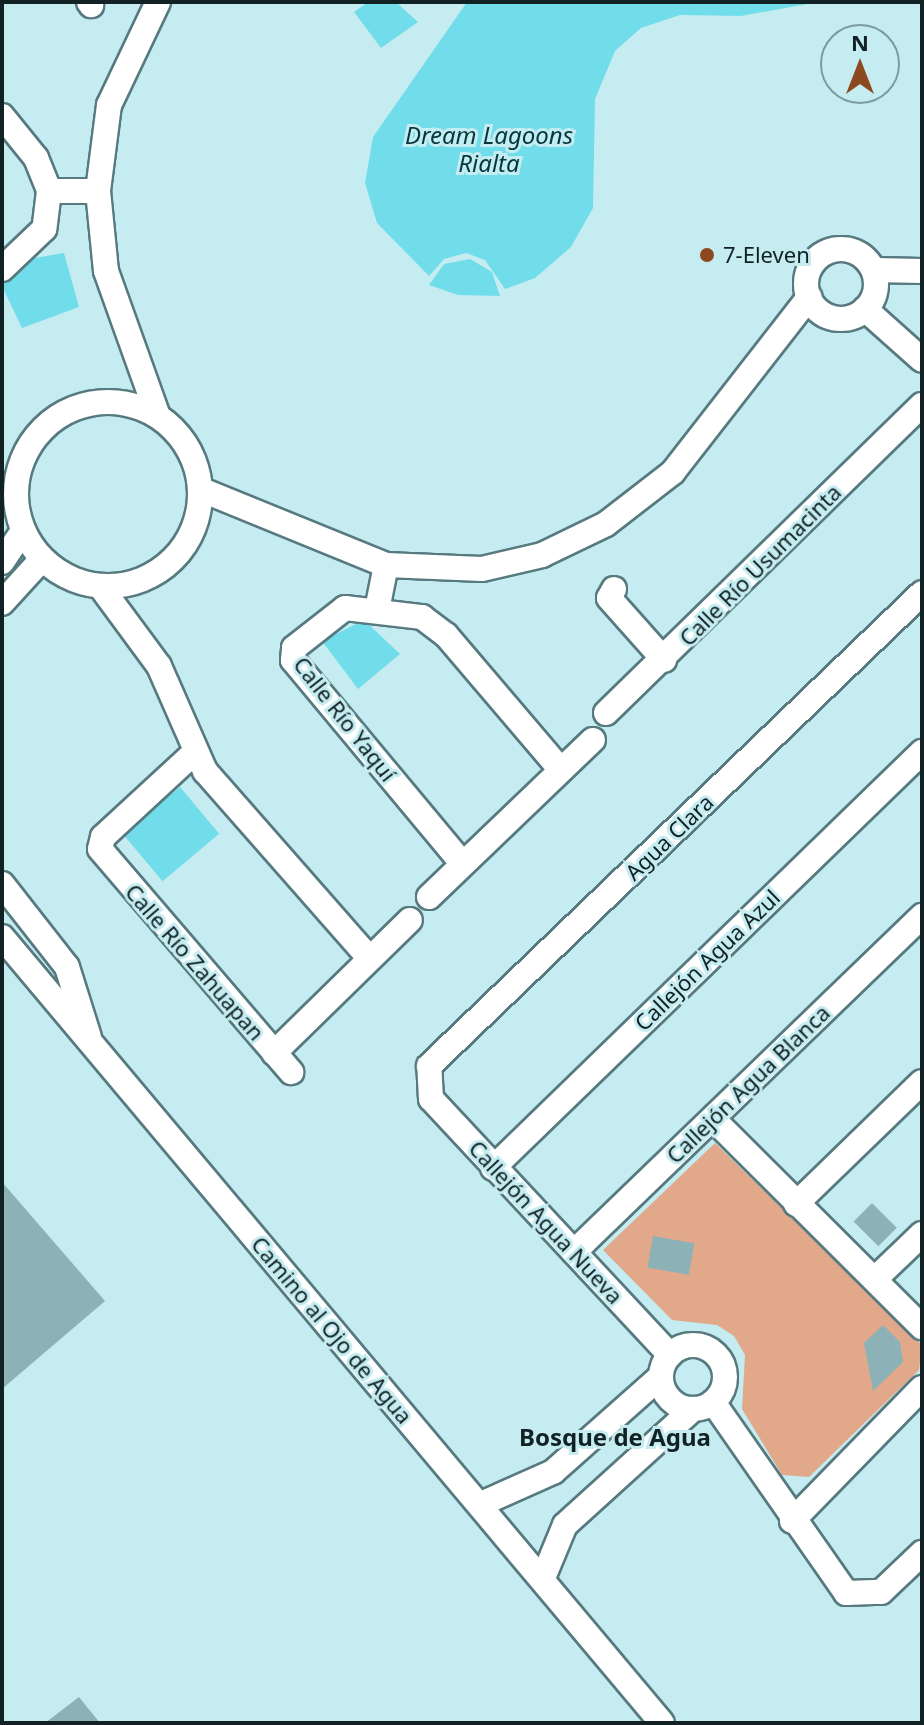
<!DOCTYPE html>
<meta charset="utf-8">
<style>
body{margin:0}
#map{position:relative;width:924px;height:1725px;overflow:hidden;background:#c5ecf1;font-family:"Noto Sans",sans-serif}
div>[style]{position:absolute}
.green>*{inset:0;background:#e1a88a}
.water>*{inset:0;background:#72ddea;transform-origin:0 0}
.building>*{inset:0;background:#8cb2b7;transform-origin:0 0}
.roads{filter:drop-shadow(2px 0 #567a7f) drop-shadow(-2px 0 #567a7f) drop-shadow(0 2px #567a7f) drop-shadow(0 -2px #567a7f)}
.minor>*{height:24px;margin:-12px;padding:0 12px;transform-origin:12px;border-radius:12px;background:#fff}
.minor>.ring{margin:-12px;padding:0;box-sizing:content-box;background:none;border:24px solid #fff;border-radius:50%}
.dots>*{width:22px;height:22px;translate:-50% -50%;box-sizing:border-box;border:4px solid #c5ecf1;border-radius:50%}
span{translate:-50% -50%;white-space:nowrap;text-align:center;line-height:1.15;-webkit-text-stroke:6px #c5ecf1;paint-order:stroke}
.poi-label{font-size:22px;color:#122123}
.left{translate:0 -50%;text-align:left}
.street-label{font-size:22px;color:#122123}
.water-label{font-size:24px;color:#02383e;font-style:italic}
.neighbourhood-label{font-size:24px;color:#122123;font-weight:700}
.frame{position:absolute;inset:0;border:4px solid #122123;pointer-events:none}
.north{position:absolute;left:820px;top:24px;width:80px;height:80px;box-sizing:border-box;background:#c5ecf1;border:2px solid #7d9b9f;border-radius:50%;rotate:0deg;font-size:22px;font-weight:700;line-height:32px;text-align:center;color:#122123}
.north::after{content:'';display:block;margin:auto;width:28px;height:36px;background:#8d481f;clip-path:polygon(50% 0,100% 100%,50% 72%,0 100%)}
</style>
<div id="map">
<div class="green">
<div style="clip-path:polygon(715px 1143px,922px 1345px,919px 1370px,809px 1477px,782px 1475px,742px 1409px,745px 1355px,734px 1336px,717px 1325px,672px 1320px,603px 1250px)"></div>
</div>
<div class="water">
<div style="clip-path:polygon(368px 2px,396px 2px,418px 22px,381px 48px,354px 12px)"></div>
<div style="clip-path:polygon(467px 2px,819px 2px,741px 16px,680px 15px,641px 28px,615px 51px,595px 99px,593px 208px,571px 247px,535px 278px,505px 289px,485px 260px,466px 253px,444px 259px,429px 276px,377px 223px,365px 183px,373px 137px)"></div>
<div style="clip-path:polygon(64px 253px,79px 307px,22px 328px,2px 286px,23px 260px)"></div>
<div style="clip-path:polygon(470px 259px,492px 272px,500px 296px,458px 295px,429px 285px,444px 264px)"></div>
<div style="clip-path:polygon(364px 620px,400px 654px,358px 689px,322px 641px)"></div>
<div style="left:180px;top:787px;width:61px;height:74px;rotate:50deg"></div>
</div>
<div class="building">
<div style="clip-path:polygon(2px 1182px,105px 1301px,2px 1389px)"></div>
<div style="left:872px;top:1203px;width:35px;height:26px;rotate:45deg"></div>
<div style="left:653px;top:1236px;width:42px;height:32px;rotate:10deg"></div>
<div style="clip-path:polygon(883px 1325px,900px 1342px,903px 1362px,873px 1391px,864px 1343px)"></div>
<div style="clip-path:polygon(79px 1697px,100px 1723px,45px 1723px)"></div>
</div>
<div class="roads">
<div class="minor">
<div style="left:89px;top:2px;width:4px;rotate:56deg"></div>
<div style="left:158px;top:2px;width:114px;rotate:115.4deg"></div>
<div style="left:109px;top:105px;width:87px;rotate:97.3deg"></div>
<div style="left:98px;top:191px;width:80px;rotate:84.3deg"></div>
<div style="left:106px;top:271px;width:154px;rotate:70.3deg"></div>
<div style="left:2px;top:116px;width:54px;rotate:51deg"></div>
<div style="left:36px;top:158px;width:35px;rotate:68deg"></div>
<div style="left:49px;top:191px;width:38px;rotate:97deg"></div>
<div style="left:44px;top:229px;width:58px;rotate:136.4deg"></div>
<div style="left:49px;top:191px;width:49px"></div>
<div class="ring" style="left:806px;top:249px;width:46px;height:46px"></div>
<div style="left:874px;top:270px;width:48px;rotate:1.2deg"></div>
<div style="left:865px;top:309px;width:76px;rotate:41.8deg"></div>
<div class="ring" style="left:16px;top:402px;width:160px;height:160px"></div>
<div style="left:202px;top:490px;width:199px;rotate:22.2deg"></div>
<div style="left:386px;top:565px;width:96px;rotate:2.4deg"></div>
<div style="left:482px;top:569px;width:62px;rotate:-13.1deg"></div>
<div style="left:542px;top:555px;width:71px;rotate:-25.8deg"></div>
<div style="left:606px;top:524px;width:85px;rotate:-37.8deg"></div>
<div style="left:673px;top:472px;width:222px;rotate:-52.1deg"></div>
<div style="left:2px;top:562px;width:37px;rotate:-56deg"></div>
<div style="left:100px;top:586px;width:99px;rotate:53.6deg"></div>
<div style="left:159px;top:666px;width:115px;rotate:66.3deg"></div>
<div style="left:205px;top:771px;width:249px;rotate:48.7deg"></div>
<div style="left:614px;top:589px;width:10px;rotate:119deg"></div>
<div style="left:609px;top:598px;width:83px;rotate:48.4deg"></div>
<div style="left:2px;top:603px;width:59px;rotate:-47.7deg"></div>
<div style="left:377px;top:610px;width:46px;rotate:-78.7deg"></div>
<div style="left:606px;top:713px;width:441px;rotate:-44.3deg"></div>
<div style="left:194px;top:753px;width:124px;rotate:137.3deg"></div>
<div style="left:103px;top:837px;width:12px;rotate:104deg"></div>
<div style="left:100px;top:849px;width:294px;rotate:49.4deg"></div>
<div style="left:462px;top:863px;width:264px;rotate:-129.8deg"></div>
<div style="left:293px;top:660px;width:12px;rotate:-85deg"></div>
<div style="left:294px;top:648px;width:65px;rotate:-38.1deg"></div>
<div style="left:345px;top:608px;width:78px;rotate:6.7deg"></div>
<div style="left:422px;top:617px;width:30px;rotate:37deg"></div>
<div style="left:446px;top:635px;width:177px;rotate:49.6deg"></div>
<div style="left:2px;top:884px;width:105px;rotate:51.9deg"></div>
<div style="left:67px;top:967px;width:73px;rotate:72.6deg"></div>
<div style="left:429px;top:897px;width:227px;rotate:-43.8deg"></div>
<div style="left:2px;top:937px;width:1026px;rotate:49.98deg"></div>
<div style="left:274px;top:1053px;width:190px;rotate:-44.4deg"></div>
<div style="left:713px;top:1119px;width:295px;rotate:44.9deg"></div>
<div style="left:493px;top:1168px;width:598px;rotate:-44.12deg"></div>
<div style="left:796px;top:1204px;width:175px;rotate:-44.1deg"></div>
<div style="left:574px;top:1252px;width:484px;rotate:-44deg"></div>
<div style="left:875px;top:1279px;width:65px;rotate:-43.8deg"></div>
<div class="ring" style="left:661px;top:1345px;width:40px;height:40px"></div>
<div style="left:670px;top:1355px;width:350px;rotate:-133deg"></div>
<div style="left:431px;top:1099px;width:33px;rotate:-93deg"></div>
<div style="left:429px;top:1066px;width:683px;rotate:-43.81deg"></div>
<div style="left:713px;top:1402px;width:233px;rotate:55.1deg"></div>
<div style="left:846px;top:1593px;width:35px;rotate:-2deg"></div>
<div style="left:881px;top:1592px;width:57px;rotate:-43.6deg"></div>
<div style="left:481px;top:1504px;width:79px;rotate:-24deg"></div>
<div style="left:553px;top:1472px;width:144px;rotate:-41.6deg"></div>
<div style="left:792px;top:1521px;width:186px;rotate:-45.7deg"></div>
<div style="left:543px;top:1578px;width:57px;rotate:-67.5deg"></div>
<div style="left:565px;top:1525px;width:173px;rotate:-42.2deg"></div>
</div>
</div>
<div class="dots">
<div style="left:707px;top:255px;background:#8d481f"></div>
</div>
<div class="poi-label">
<span class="left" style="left:723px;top:255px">7-Eleven</span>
</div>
<div class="street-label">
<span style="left:760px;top:565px;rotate:-45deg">Calle Río Usumacinta</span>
<span style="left:345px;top:719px;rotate:52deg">Calle Río Yaquí</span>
<span style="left:669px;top:837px;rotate:-44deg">Agua Clara</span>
<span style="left:707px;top:960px;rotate:-44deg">Callejón Agua Azul</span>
<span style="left:195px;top:962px;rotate:49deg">Calle Río Zahuapan</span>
<span style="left:748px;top:1084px;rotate:-44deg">Callejón Agua Blanca</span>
<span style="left:546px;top:1222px;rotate:47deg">Callejón Agua Nueva</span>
<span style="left:332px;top:1330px;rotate:50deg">Camino al Ojo de Agua</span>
</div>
<div class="water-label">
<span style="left:489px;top:149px">Dream Lagoons<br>Rialta</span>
</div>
<div class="neighbourhood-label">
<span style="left:615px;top:1437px">Bosque de Agua</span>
</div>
<div class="frame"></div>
<div class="north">N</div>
</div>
